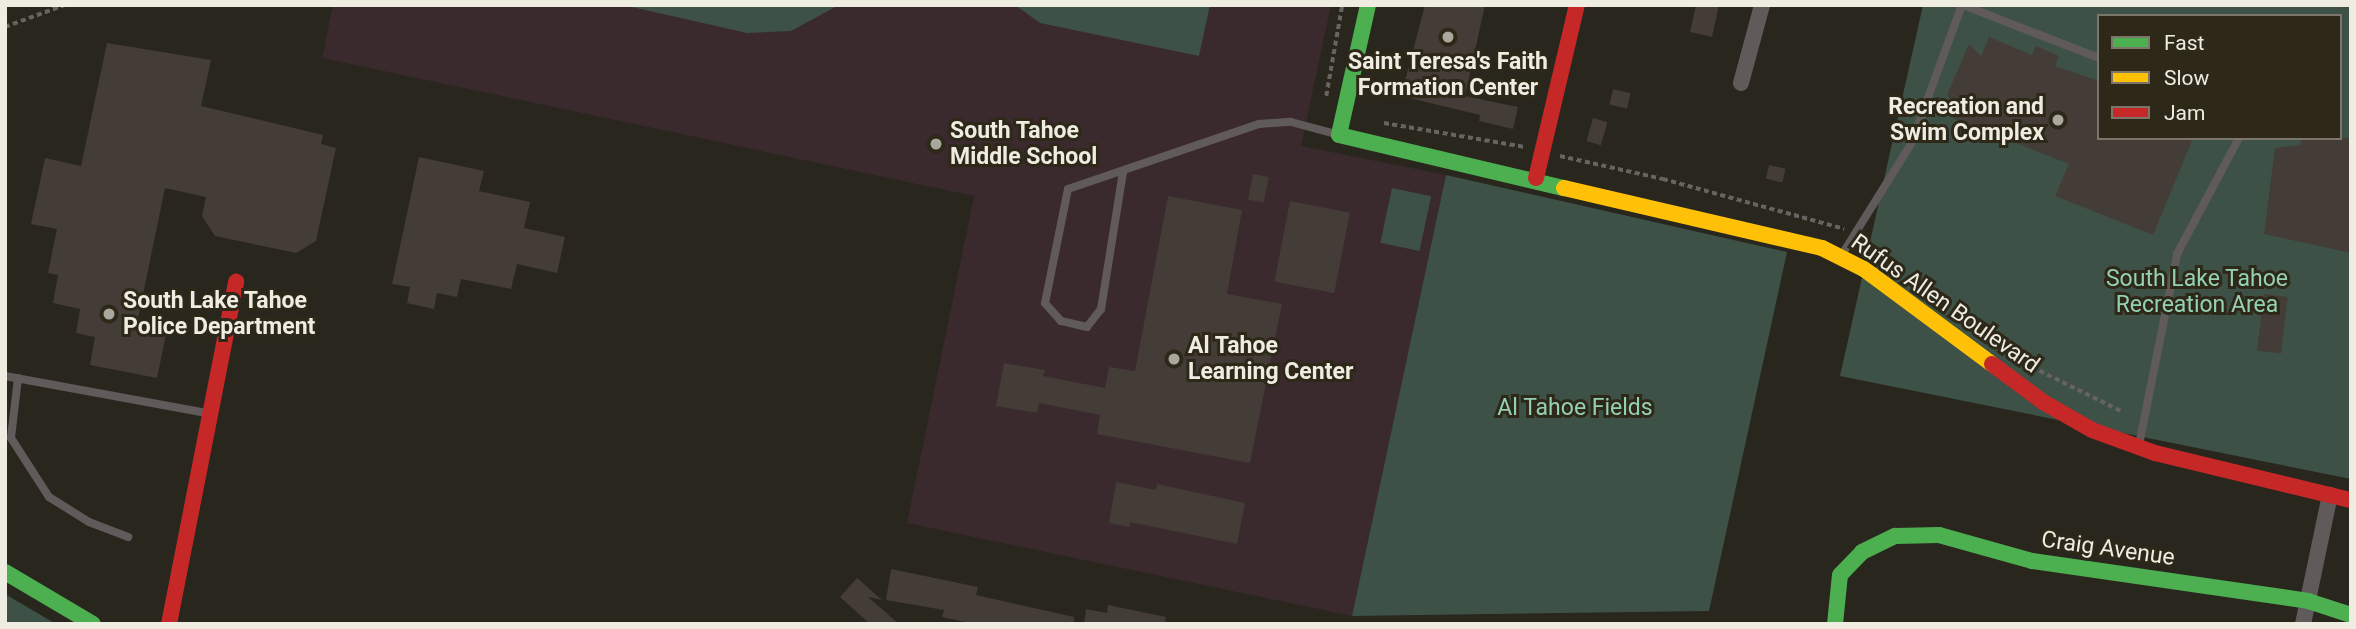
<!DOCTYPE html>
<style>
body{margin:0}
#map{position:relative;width:2356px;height:629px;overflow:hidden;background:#29261e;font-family:Roboto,sans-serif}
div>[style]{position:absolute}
.education>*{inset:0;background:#3a292d}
.green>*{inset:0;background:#3d5146;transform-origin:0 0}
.building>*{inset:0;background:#443c37;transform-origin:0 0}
.path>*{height:3.5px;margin-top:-1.75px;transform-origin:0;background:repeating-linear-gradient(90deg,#676360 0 5px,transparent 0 8.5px)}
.lane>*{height:8px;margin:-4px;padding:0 4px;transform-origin:4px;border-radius:4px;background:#605b5a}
.street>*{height:16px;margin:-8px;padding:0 8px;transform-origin:8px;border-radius:8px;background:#605b5a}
.fast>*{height:16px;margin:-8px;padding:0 8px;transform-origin:8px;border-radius:8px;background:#4caf50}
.slow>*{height:16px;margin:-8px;padding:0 8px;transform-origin:8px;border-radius:8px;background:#ffc107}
.jam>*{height:16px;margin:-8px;padding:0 8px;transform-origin:8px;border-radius:8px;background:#c62828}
.dots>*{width:19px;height:19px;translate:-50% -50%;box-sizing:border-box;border:4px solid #2e2819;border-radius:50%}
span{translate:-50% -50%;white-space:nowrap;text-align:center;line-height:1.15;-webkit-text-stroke:6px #2e2819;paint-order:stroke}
.poi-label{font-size:23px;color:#efece2;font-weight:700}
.right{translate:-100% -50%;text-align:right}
.left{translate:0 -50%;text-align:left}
.park-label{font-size:23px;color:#93d1b3}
.street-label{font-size:23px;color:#efece2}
.frame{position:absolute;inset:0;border:7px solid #efece2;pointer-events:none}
.legend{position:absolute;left:2097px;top:14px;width:245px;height:126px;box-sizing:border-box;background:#2e2819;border:2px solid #7b7669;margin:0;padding:9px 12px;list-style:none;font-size:21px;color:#efece2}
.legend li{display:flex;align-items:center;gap:14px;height:35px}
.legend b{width:35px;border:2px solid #7b7669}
</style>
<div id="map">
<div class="education">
<div style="clip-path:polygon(333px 5px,1331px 5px,1301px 146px,1446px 175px,1352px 616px,907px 523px,974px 196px,322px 58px)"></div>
</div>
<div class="green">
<div style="clip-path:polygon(623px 5px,839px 5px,791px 31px,747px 33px)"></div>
<div style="clip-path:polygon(1015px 5px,1210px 5px,1199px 56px,1040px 23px)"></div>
<div style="clip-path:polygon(evenodd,1923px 5px,2351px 5px,2351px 479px,1840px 376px,1923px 5px,2099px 16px,2340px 16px,2340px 138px,2099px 138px,2099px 16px)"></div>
<div style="clip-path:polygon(1446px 175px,1787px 252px,1709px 611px,1352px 616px)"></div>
<div style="left:1392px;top:188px;width:40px;height:56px;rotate:12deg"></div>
<div style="clip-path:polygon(5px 594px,56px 624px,5px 624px)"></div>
</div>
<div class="building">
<div style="clip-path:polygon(1425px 5px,1485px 5px,1465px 96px,1518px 107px,1513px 129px,1479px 121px,1480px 115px,1401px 96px)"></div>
<div style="clip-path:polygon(1696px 5px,1719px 5px,1712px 37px,1690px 32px)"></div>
<div style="clip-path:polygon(1989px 37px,2032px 55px,2036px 46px,2059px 56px,2055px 66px,2099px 81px,2099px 138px,2193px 138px,2153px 235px,2055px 196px,2069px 164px,1953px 118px,1958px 109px,1947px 95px,1969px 44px,1981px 56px)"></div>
<div style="clip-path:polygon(107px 43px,211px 60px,201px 106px,323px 135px,321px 144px,336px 148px,316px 241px,296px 253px,215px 236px,202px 216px,206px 197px,165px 188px,138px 319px,168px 325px,157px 378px,90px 365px,95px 337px,76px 333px,80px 309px,53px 303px,58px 275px,48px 273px,57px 229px,31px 224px,45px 158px,81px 166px)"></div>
<div style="left:1613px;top:89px;width:18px;height:16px;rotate:13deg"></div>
<div style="left:1593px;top:118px;width:15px;height:24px;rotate:16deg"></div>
<div style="clip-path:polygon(2300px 138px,2351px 138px,2351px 253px,2264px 234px,2275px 148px,2301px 145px)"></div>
<div style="clip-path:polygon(419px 157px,484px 171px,479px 191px,530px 202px,524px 228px,565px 237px,557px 273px,517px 264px,511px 289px,461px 279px,457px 297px,437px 293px,434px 309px,407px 303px,410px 287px,392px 284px)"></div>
<div style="left:1769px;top:165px;width:17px;height:14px;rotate:13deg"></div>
<div style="left:1253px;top:174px;width:16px;height:26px;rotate:11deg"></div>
<div style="clip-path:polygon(1168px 196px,1242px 210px,1227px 294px,1282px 304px,1250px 463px,1097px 434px,1100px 415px,1039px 403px,1037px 413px,996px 406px,1004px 363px,1045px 370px,1043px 376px,1105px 388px,1109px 367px,1135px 371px)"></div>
<div style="left:1290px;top:201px;width:61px;height:82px;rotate:11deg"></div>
<div style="left:2264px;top:294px;width:24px;height:57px;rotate:7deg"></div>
<div style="clip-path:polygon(1116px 482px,1156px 490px,1157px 484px,1245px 503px,1237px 544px,1130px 522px,1129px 527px,1109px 523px)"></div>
<div style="clip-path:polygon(891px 569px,978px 587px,976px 595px,1074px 617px,1074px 624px,974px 624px,942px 617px,944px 610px,886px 600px)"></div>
<div style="clip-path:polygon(857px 578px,882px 600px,868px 597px,899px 624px,870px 624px,840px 597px)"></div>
<div style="clip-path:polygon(1108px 605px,1166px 617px,1165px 624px,1084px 624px,1086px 609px,1107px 613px)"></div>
</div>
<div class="path">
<div style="left:5px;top:27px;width:63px;rotate:-20.4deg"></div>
<div style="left:1326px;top:96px;width:92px;rotate:-80deg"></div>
<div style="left:1384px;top:123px;width:143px;rotate:9.7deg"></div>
<div style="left:1560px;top:156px;width:106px;rotate:12.6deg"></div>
<div style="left:1663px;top:179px;width:188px;rotate:15.4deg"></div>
<div style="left:1865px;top:240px;width:41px;rotate:39.1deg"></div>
<div style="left:2032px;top:367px;width:99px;rotate:26.3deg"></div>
</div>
<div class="lane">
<div style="left:1963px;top:5px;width:146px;rotate:21.3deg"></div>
<div style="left:1123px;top:172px;width:139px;rotate:99.1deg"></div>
<div style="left:1101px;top:309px;width:23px;rotate:128deg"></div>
<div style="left:1087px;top:327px;width:27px;rotate:-167deg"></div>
<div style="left:1061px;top:321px;width:24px;rotate:-132deg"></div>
<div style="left:1045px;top:303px;width:116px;rotate:-78.6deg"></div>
<div style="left:1068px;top:189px;width:202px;rotate:-18.8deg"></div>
<div style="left:1259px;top:124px;width:32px;rotate:-4deg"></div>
<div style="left:1291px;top:122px;width:47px;rotate:14.9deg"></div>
<div style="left:1841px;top:256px;width:132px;rotate:-58deg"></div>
<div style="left:1911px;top:144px;width:148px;rotate:-69.9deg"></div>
<div style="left:5px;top:376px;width:205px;rotate:10.4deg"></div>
<div style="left:18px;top:378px;width:60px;rotate:96.7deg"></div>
<div style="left:11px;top:438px;width:70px;rotate:57.2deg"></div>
<div style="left:49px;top:497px;width:47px;rotate:32deg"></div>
<div style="left:89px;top:522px;width:42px;rotate:21deg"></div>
<div style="left:2139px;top:445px;width:195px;rotate:-78.7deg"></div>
<div style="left:2177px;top:254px;width:132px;rotate:-61.9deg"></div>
</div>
<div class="street">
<div style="left:1741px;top:83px;width:81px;rotate:-74.9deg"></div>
<div style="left:2303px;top:624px;width:132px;rotate:-78.2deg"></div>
</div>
<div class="fast">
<div style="left:1368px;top:5px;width:133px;rotate:102.6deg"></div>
<div style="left:1339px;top:135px;width:231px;rotate:13.3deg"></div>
<div style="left:5px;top:572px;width:102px;rotate:30.6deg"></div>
<div style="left:1835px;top:624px;width:49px;rotate:-84.2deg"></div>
<div style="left:1840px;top:575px;width:32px;rotate:-46deg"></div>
<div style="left:1862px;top:552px;width:37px;rotate:-26deg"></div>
<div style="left:1895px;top:536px;width:44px;rotate:-1.3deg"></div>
<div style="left:1939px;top:535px;width:97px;rotate:15.6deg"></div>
<div style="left:2032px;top:561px;width:279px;rotate:8.2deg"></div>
<div style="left:2308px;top:601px;width:45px;rotate:18deg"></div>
</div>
<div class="slow">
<div style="left:1564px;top:188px;width:265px;rotate:13.1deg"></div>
<div style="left:1822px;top:248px;width:47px;rotate:26.6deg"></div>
<div style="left:1864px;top:269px;width:159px;rotate:36.6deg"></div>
</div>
<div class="jam">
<div style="left:1536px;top:178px;width:178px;rotate:-76.7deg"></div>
<div style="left:1992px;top:364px;width:64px;rotate:36.7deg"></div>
<div style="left:2043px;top:402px;width:56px;rotate:29.7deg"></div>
<div style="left:2092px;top:430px;width:67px;rotate:20.1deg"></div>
<div style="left:2155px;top:453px;width:202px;rotate:13.5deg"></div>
<div style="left:169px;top:624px;width:349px;rotate:-78.9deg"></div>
</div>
<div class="dots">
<div style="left:1448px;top:37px;background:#aaa79d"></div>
<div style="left:2058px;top:120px;background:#aaa79d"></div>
<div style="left:936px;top:144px;background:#aaa79d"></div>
<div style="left:109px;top:314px;background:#aaa79d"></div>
<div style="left:1174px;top:359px;background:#aaa79d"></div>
</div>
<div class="poi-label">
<span style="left:1448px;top:75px">Saint Teresa's Faith<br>Formation Center</span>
<span class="right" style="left:2044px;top:120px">Recreation and<br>Swim Complex</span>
<span class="left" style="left:950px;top:144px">South Tahoe<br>Middle School</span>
<span class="left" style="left:123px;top:314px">South Lake Tahoe<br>Police Department</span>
<span class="left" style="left:1188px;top:359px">Al Tahoe<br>Learning Center</span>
</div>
<div class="park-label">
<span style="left:2197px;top:292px">South Lake Tahoe<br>Recreation Area</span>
<span style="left:1575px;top:408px">Al Tahoe Fields</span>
</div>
<div class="street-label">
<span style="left:1945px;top:304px;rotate:35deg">Rufus Allen Boulevard</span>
<span style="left:2108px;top:549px;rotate:8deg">Craig Avenue</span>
</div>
<div class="frame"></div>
<ul class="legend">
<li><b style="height:9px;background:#4caf50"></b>Fast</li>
<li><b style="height:9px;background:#ffc107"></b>Slow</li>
<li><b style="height:9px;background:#c62828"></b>Jam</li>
</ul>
</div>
